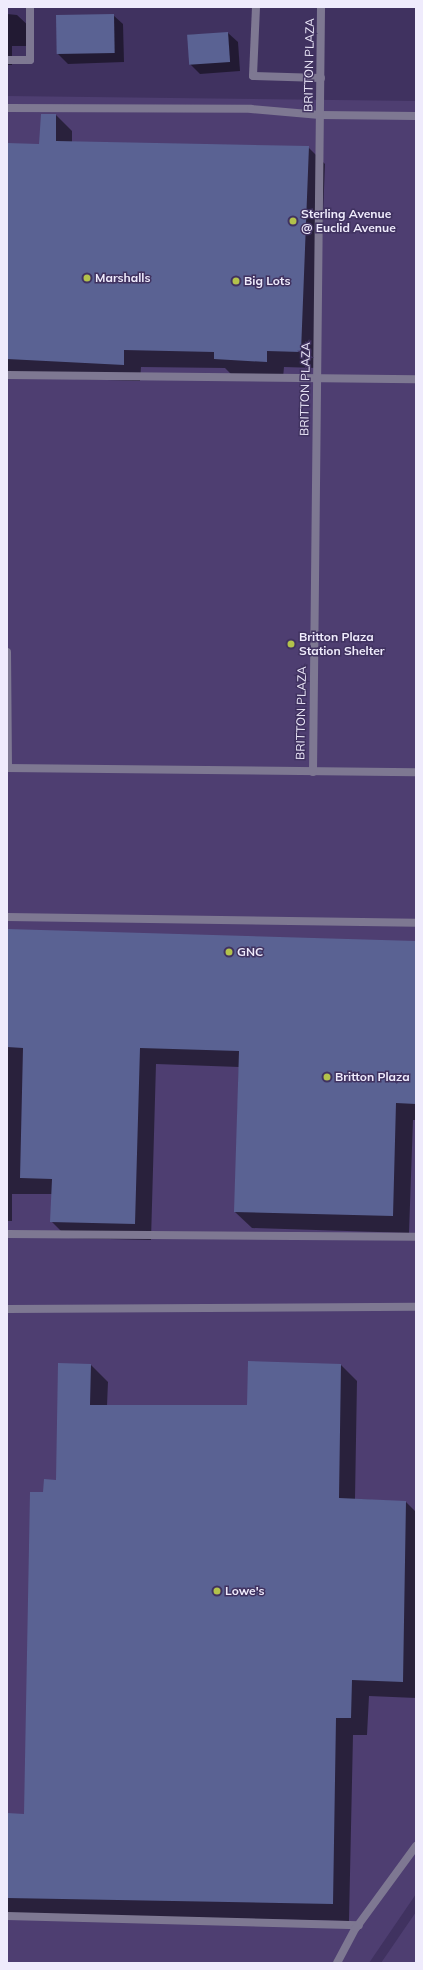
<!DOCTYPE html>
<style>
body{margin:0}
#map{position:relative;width:423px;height:1970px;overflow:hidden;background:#403260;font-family:Mulish,sans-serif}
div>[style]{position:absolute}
.built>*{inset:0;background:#4e3e71}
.shadow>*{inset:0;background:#0007}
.building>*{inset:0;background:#5a6293;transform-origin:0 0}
.lane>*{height:8px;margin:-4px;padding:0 4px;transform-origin:4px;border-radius:4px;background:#7e7892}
.dots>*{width:11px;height:11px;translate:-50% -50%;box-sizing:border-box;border:2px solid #403260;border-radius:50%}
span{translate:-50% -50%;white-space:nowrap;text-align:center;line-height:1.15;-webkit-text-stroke:3px #403260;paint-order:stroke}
.street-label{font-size:12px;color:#efebfc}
.poi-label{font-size:12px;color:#efebfc;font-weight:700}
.left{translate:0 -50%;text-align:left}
.frame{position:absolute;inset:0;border:8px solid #efebfc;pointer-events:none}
</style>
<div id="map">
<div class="built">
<div style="clip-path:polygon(7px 96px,416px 101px,416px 1894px,369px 1963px,7px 1963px)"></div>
<div style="clip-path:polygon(416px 1912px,416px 1963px,381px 1963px)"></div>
</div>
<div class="shadow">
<div style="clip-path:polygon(7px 14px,17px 15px,31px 28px,31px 46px,12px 46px,12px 65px,7px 65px)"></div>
<div style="clip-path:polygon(113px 15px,123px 24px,124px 62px,68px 64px,58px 54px)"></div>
<div style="clip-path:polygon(228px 33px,238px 42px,240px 71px,200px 74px,190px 64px,188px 35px)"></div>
<div style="clip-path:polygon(56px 115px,72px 131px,72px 142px,308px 147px,325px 164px,317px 368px,284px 367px,283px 378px,232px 375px,225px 368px,141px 367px,140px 381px,7px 377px,7px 144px,40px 145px)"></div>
<div style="clip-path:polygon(7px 930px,416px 942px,416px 1120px,413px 1120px,409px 1233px,252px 1228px,235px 1212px,239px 1067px,156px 1064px,151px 1240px,68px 1238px,51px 1221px,52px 1194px,12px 1194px,12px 1221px,7px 1221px)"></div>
<div style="clip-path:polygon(91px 1365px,108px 1382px,107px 1406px,248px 1406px,341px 1365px,357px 1381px,355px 1499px,406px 1502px,416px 1512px,416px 1698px,369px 1696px,367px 1735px,353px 1735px,349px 1921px,7px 1914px,7px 1814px,25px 1815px,44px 1493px,57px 1481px)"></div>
</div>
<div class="building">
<div style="left:114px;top:14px;width:39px;height:58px;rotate:89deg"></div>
<div style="left:228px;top:32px;width:30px;height:41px;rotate:86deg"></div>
<div style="clip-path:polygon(41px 114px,56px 114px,56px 141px,309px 146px,301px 352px,267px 351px,267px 362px,214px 359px,214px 352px,124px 350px,124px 365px,7px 359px,7px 143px,39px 144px)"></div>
<div style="clip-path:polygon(7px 929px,416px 941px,416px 1104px,396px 1103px,393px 1216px,234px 1212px,239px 1051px,140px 1048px,135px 1224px,50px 1222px,52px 1179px,20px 1178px,23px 1048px,7px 1047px)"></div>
<div style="clip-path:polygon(248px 1361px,341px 1364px,339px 1498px,406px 1501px,403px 1682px,352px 1680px,351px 1718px,336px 1718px,333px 1904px,7px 1898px,7px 1813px,24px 1814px,30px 1492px,43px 1492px,44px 1479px,56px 1480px,58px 1363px,91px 1364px,90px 1405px,247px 1405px)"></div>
</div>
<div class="lane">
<div style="left:256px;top:7px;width:69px;rotate:92.5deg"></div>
<div style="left:253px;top:76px;width:68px;rotate:1.7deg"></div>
<div style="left:7px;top:60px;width:23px"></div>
<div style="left:30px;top:60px;width:53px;rotate:-90deg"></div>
<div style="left:7px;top:108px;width:244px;rotate:0.2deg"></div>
<div style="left:251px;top:109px;width:69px;rotate:5deg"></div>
<div style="left:320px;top:115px;width:96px;rotate:0.6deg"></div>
<div style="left:7px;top:375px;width:409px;rotate:0.6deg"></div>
<div style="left:7px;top:652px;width:116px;rotate:89.5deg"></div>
<div style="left:7px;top:768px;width:409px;rotate:0.6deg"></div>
<div style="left:313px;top:772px;width:765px;rotate:-89.4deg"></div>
<div style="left:7px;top:917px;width:409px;rotate:0.8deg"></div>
<div style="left:7px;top:1234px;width:409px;rotate:0.4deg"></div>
<div style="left:7px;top:1309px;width:409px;rotate:-0.3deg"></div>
<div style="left:7px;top:1916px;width:352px;rotate:1.5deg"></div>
<div style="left:337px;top:1963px;width:40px;rotate:-62deg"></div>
<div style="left:356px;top:1928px;width:102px;rotate:-53.8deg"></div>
</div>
<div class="dots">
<div style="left:293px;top:221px;background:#b3c24b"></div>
<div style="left:87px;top:278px;background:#b3c24b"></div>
<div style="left:236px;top:281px;background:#b3c24b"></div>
<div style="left:291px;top:644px;background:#b3c24b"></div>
<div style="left:229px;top:952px;background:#b3c24b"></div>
<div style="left:327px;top:1077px;background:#b3c24b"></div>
<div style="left:217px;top:1591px;background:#b3c24b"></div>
</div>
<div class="street-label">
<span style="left:309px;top:65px;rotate:-89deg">BRITTON PLAZA</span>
<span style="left:305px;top:389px;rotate:-89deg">BRITTON PLAZA</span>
<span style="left:301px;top:713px;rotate:-89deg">BRITTON PLAZA</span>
</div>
<div class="poi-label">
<span class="left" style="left:301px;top:221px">Sterling Avenue<br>@ Euclid Avenue</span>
<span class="left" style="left:95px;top:278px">Marshalls</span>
<span class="left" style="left:244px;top:281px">Big Lots</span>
<span class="left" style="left:299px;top:644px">Britton Plaza<br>Station Shelter</span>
<span class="left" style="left:237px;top:952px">GNC</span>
<span class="left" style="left:335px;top:1077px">Britton Plaza</span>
<span class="left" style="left:225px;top:1591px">Lowe's</span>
</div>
<div class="frame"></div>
</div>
